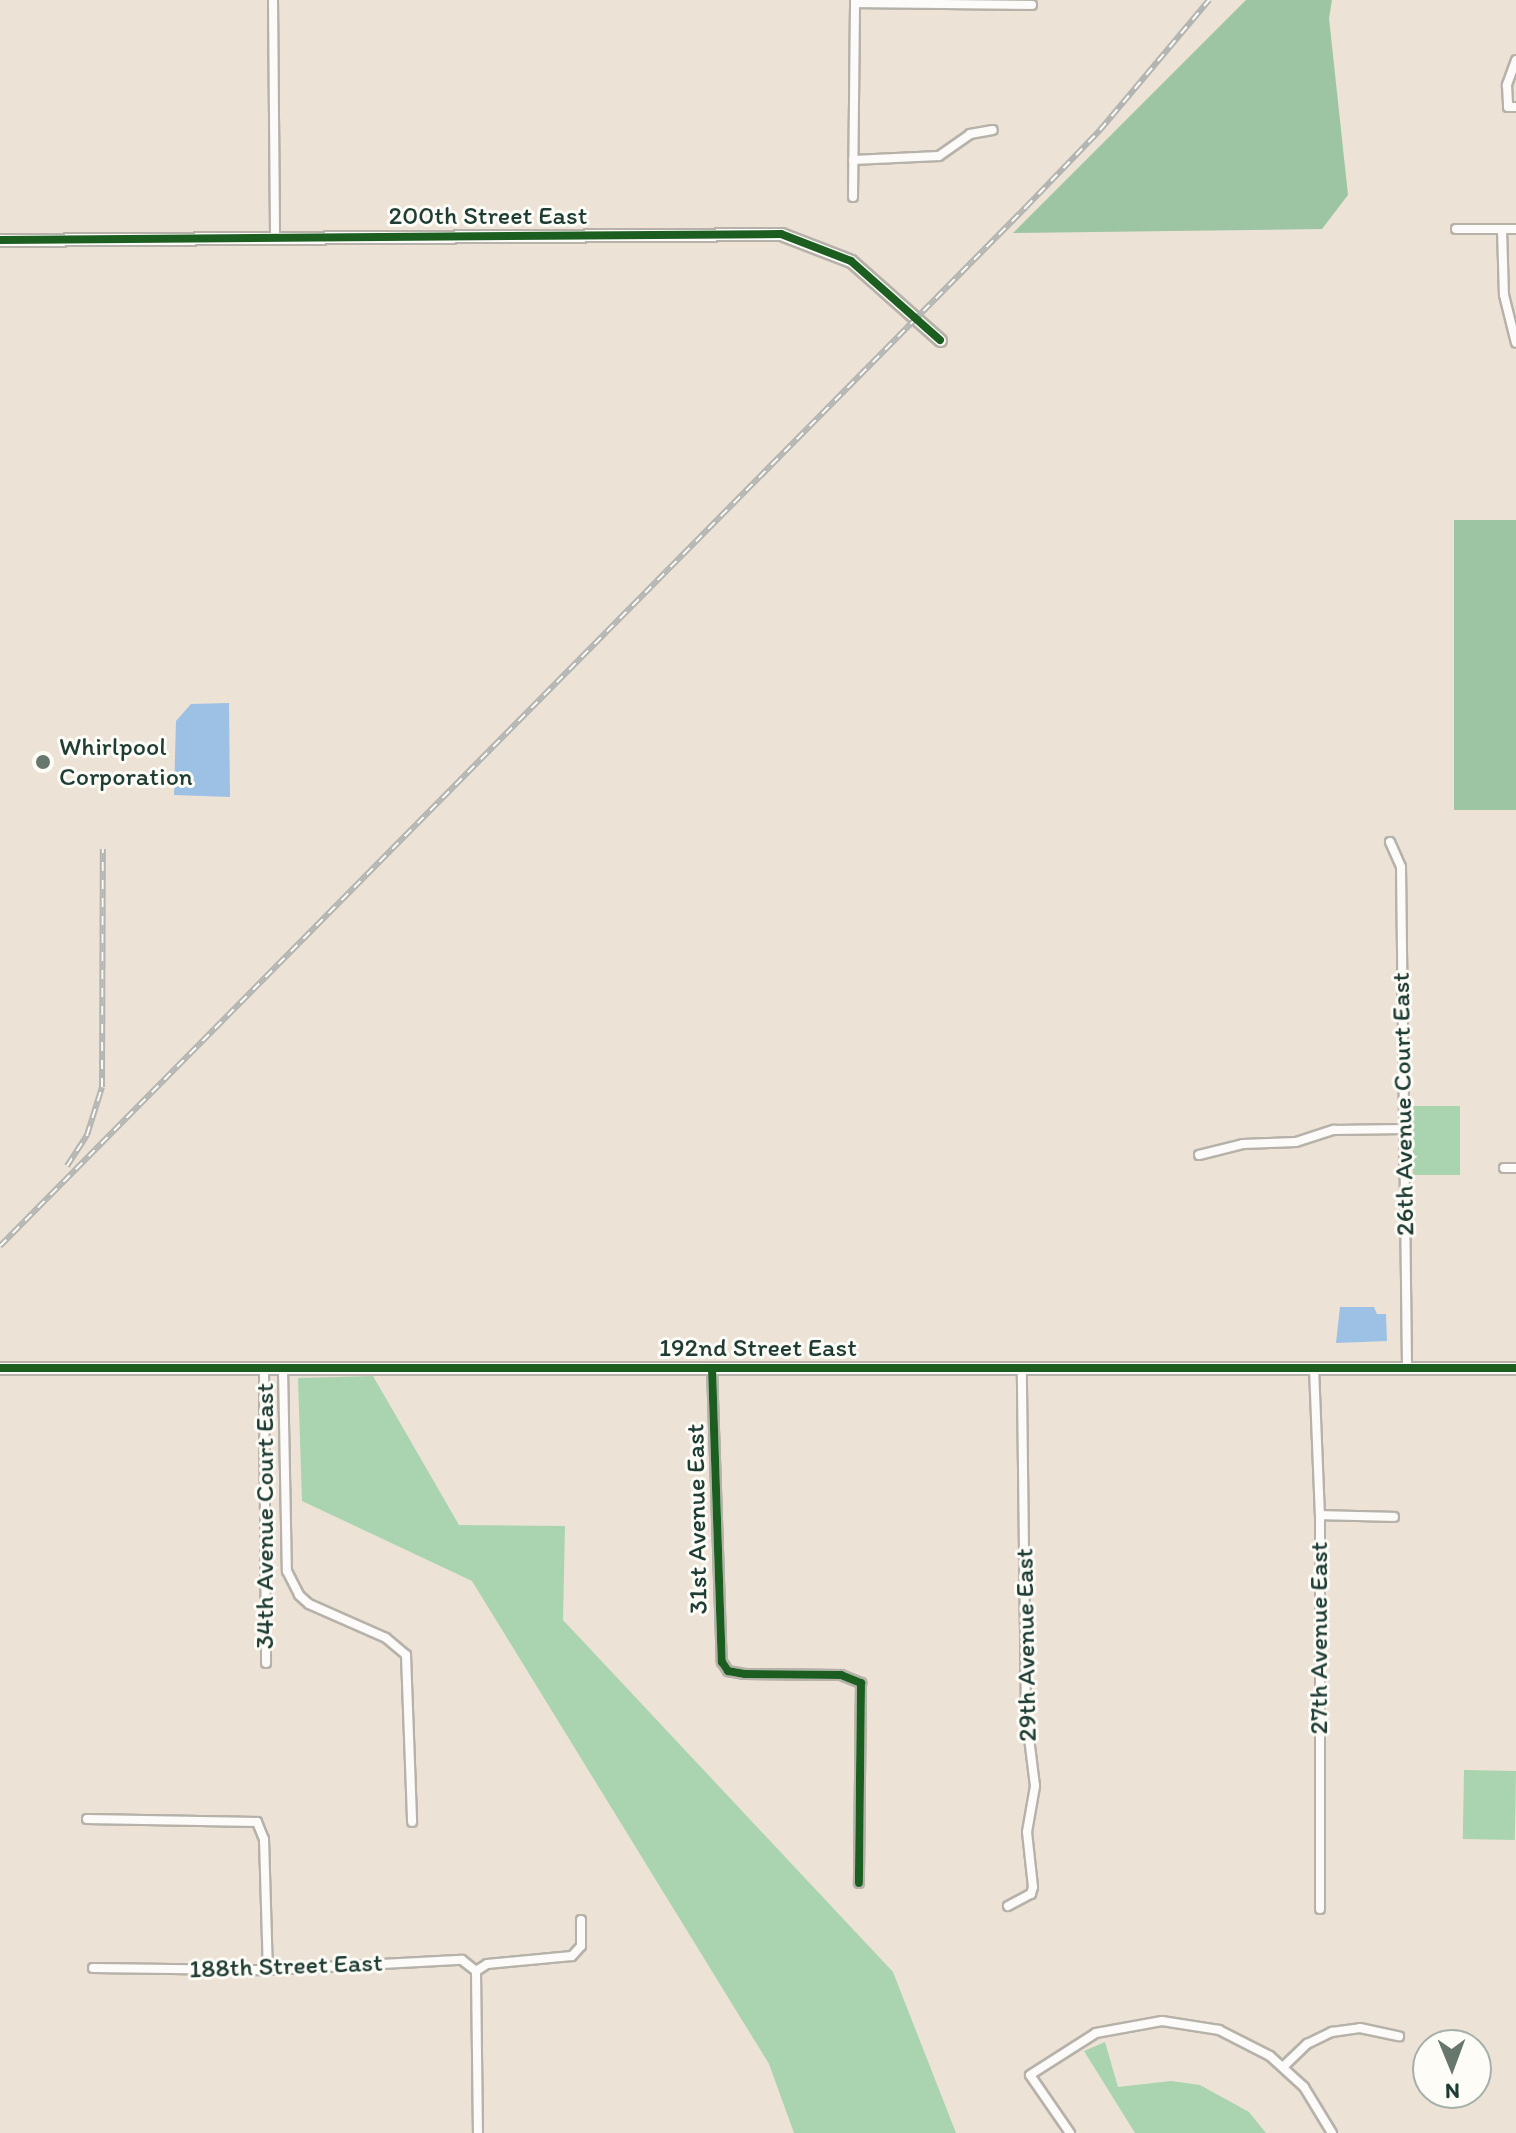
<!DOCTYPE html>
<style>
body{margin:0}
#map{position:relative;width:1516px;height:2133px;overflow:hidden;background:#ede2d6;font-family:Itim,sans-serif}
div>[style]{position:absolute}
.green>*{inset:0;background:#a9d4af;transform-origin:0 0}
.forest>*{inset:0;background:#9dc5a3;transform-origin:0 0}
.water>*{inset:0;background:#9cc1e4}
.roads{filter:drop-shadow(2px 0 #b6b2a9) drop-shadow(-2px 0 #b6b2a9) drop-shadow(0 2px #b6b2a9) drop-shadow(0 -2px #b6b2a9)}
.street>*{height:8px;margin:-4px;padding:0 4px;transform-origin:4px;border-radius:4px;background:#fcfbf9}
.secondary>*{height:11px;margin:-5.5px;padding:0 5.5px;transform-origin:5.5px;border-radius:5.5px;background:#fcfbf9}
.rail>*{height:6px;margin-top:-3px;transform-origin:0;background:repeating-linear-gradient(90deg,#fdfcf7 0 9px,#b3b5b2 0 18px);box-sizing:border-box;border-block:2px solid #b3b5b2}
.cycleway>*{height:8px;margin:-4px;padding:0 4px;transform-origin:4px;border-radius:4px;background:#1b5e20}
.dots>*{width:22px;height:22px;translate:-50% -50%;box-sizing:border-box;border:4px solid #fdfcf7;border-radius:50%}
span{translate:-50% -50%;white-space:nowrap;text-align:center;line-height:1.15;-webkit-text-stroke:6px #fdfcf7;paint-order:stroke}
.street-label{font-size:26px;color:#1f3d34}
.poi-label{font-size:26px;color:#1f3d34}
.left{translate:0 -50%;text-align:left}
.north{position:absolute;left:1412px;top:2029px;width:80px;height:80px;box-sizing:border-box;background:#fdfcf7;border:2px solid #a4b0a9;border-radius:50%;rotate:179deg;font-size:22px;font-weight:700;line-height:32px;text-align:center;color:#1f3d34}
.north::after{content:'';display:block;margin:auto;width:28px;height:36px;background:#67776d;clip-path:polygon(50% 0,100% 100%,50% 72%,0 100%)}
</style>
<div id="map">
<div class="green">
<div style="left:1460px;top:1106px;width:69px;height:47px;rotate:90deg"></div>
<div style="clip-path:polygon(373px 1376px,459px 1525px,565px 1526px,563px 1620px,893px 1972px,956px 2133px,794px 2133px,769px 2064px,472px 1581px,302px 1501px,298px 1378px)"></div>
<div style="left:1464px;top:1770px;width:52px;height:69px;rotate:1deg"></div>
<div style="clip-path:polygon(1105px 2042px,1118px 2087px,1171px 2081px,1200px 2085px,1249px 2112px,1266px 2133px,1135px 2133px,1084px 2051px)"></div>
</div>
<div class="forest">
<div style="clip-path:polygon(1246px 0,1332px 0,1329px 18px,1348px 195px,1322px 229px,1013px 233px)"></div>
<div style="left:1516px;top:520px;width:290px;height:62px;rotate:90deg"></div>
</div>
<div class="water">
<div style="clip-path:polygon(229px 703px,230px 797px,174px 795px,176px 721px,191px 704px)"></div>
<div style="clip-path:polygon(1340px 1307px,1374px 1307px,1377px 1314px,1386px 1314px,1387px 1341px,1336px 1343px)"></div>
</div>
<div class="roads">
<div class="street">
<div style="left:273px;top:0;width:237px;rotate:89.5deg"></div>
<div style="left:855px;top:3px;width:177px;rotate:0.6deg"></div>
<div style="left:1516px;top:60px;width:27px;rotate:110deg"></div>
<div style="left:1507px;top:85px;width:22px;rotate:87deg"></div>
<div style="left:1508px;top:107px;width:8px"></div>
<div style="left:853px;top:160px;width:86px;rotate:-2.7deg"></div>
<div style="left:939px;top:156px;width:38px;rotate:-35deg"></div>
<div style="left:970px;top:134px;width:23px;rotate:-10deg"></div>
<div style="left:853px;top:197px;width:197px;rotate:-89.4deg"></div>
<div style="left:1456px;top:229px;width:60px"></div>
<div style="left:1502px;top:229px;width:66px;rotate:88.3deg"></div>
<div style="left:1504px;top:295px;width:49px;rotate:76deg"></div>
<div style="left:1390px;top:842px;width:27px;rotate:66deg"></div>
<div style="left:1401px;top:867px;width:501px;rotate:89.31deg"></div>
<div style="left:1199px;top:1155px;width:45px;rotate:-14deg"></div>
<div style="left:1243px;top:1144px;width:53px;rotate:-2.2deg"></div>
<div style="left:1296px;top:1142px;width:40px;rotate:-18deg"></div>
<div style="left:1334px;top:1130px;width:70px;rotate:-0.8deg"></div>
<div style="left:1504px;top:1168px;width:12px"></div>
<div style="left:712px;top:1368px;width:294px;rotate:88.1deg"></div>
<div style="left:722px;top:1662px;width:11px;rotate:56deg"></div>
<div style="left:728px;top:1671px;width:17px;rotate:10deg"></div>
<div style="left:745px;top:1674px;width:96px;rotate:0.6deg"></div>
<div style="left:841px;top:1675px;width:22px;rotate:22deg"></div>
<div style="left:861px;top:1683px;width:200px;rotate:90.6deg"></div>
<div style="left:1314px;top:1368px;width:147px;rotate:87.7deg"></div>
<div style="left:1320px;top:1515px;width:394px;rotate:90deg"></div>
<div style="left:264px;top:1369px;width:294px;rotate:89.6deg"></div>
<div style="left:283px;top:1369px;width:202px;rotate:88.9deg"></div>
<div style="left:287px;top:1571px;width:27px;rotate:63deg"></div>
<div style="left:299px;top:1595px;width:13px;rotate:42deg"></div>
<div style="left:309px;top:1604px;width:84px;rotate:23.8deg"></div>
<div style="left:386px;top:1638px;width:26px;rotate:40deg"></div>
<div style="left:406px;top:1655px;width:167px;rotate:87.9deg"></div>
<div style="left:1320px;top:1515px;width:74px;rotate:1.5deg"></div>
<div style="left:87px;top:1819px;width:170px;rotate:1deg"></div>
<div style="left:257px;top:1822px;width:18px;rotate:68deg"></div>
<div style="left:264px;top:1839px;width:131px;rotate:88.3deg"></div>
<div style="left:1008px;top:1906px;width:26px;rotate:-28deg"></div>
<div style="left:1031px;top:1894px;width:7px;rotate:-74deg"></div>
<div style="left:1033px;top:1887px;width:55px;rotate:-96.2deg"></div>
<div style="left:1027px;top:1832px;width:47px;rotate:-80.1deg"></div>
<div style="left:1035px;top:1786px;width:73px;rotate:-97.1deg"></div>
<div style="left:1026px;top:1714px;width:346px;rotate:-90.7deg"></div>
<div style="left:93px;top:1968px;width:175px;rotate:0.7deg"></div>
<div style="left:268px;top:1970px;width:194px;rotate:-3deg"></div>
<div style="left:462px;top:1960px;width:18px;rotate:38deg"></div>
<div style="left:476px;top:1971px;width:162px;rotate:89.3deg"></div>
<div style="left:476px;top:1971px;width:13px;rotate:-32deg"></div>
<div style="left:487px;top:1964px;width:85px;rotate:-5.4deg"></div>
<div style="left:572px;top:1956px;width:13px;rotate:-48deg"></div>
<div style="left:581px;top:1946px;width:26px;rotate:-90deg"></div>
<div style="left:1284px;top:2066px;width:32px;rotate:-44deg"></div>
<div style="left:1307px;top:2044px;width:28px;rotate:-26deg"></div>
<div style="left:1332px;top:2032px;width:28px;rotate:-8deg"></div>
<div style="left:1360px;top:2028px;width:40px;rotate:12deg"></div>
<div style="left:1070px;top:2133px;width:70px;rotate:-124.6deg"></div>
<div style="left:1030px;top:2075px;width:78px;rotate:-32.5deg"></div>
<div style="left:1096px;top:2033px;width:67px;rotate:-10.3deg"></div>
<div style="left:1162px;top:2021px;width:58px;rotate:9deg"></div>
<div style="left:1219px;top:2030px;width:57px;rotate:27deg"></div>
<div style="left:1270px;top:2056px;width:46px;rotate:42.4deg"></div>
<div style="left:1304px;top:2087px;width:54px;rotate:58.7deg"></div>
</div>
<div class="secondary">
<div style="left:0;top:240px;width:781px;rotate:-0.44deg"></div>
<div style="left:781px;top:234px;width:75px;rotate:21.1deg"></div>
<div style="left:851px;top:261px;width:119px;rotate:41.6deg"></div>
<div style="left:0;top:1368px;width:1516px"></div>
</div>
</div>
<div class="rail">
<div style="left:67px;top:1166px;width:37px;rotate:-57deg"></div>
<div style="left:87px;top:1135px;width:50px;rotate:-72.6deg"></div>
<div style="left:102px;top:1087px;width:238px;rotate:-89.8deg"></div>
<div style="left:0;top:1246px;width:1460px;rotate:-45.36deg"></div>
<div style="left:1026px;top:207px;width:107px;rotate:-46.1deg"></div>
<div style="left:1100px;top:130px;width:170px;rotate:-50deg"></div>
</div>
<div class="cycleway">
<div style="left:0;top:240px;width:781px;rotate:-0.44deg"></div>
<div style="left:781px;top:234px;width:75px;rotate:21.1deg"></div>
<div style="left:851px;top:261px;width:119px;rotate:41.6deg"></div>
<div style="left:0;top:1368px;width:1516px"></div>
<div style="left:712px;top:1368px;width:294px;rotate:88.1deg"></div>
<div style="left:722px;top:1662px;width:11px;rotate:56deg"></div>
<div style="left:728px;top:1671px;width:17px;rotate:10deg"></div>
<div style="left:745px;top:1674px;width:96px;rotate:0.6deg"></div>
<div style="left:841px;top:1675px;width:22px;rotate:22deg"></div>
<div style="left:861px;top:1683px;width:200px;rotate:90.6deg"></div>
</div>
<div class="dots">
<div style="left:43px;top:762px;background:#67776d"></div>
</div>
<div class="street-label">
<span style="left:488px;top:216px">200th Street East</span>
<span style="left:1403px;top:1104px;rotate:-91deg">26th Avenue Court East</span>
<span style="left:758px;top:1348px">192nd Street East</span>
<span style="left:265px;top:1516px;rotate:-90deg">34th Avenue Court East</span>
<span style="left:697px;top:1519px;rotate:-91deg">31st Avenue East</span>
<span style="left:1319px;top:1638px;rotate:-90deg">27th Avenue East</span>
<span style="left:1026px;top:1645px;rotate:-91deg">29th Avenue East</span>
<span style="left:286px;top:1966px;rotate:-2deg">188th Street East</span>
</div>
<div class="poi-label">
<span class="left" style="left:59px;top:762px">Whirlpool<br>Corporation</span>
</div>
<div class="north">N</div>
</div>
